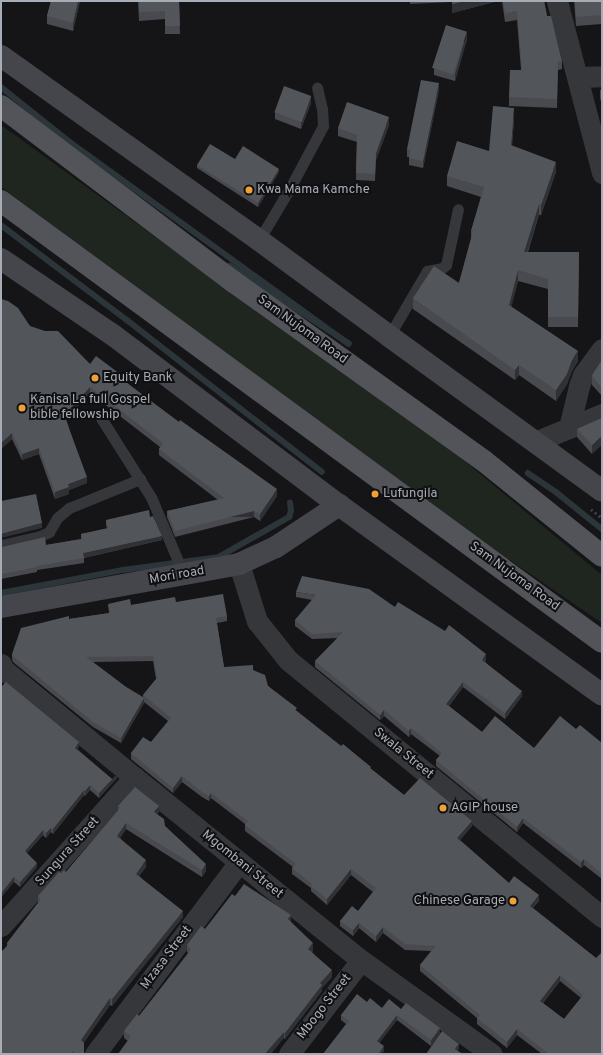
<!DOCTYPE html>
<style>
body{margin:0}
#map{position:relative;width:603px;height:1055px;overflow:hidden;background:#151517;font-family:Overpass,sans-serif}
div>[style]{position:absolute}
.green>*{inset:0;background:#1f261f}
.stream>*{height:5.5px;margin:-2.75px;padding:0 2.75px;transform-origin:2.75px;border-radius:2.75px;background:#2b353a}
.path>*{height:2.5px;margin-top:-1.25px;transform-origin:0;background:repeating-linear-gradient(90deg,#3c3e42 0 2px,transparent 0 5px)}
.lane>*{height:11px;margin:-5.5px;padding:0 5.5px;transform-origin:5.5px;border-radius:5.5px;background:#36373b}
.street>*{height:21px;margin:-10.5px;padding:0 10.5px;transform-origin:10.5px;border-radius:10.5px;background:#36373b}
.secondary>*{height:22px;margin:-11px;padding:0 11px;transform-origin:11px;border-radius:11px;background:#44464b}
.primary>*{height:22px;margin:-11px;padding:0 11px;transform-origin:11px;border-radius:11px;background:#52545a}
.wall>*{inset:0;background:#484a4f}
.shaded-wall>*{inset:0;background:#2f3134;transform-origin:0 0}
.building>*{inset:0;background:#52555a;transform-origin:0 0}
.dots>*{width:11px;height:11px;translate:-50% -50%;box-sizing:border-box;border:2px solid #101012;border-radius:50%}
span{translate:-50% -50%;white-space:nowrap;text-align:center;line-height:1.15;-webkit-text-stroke:4px #101012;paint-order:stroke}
.poi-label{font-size:13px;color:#a7adb6}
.left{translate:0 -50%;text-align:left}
.right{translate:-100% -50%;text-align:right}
.street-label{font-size:13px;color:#a7adb6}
.frame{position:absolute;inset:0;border:2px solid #a7adb6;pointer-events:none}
</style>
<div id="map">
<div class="green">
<div style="clip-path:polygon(1px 125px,462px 459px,602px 575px,602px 623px,432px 507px,1px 187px)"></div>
</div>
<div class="stream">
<div style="left:1px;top:87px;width:88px;rotate:38.6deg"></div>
<div style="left:70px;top:142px;width:344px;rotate:35.9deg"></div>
<div style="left:349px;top:344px;width:142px;rotate:-146.8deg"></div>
<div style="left:1px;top:225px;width:158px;rotate:37deg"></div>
<div style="left:127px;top:320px;width:247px;rotate:37.9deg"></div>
<div style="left:528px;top:473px;width:34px;rotate:34deg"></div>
<div style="left:556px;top:492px;width:59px;rotate:38.8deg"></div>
<div style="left:1px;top:593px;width:124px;rotate:-10.7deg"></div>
<div style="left:123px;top:570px;width:97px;rotate:-7.7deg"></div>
<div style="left:219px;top:557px;width:81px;rotate:-29.7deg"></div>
<div style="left:289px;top:517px;width:6px;rotate:-72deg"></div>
<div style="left:291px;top:511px;width:8px;rotate:-97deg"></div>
</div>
<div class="path">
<div style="left:591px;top:509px;width:14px;rotate:39deg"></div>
</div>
<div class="lane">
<div style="left:259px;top:240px;width:63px;rotate:-59.3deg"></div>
<div style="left:291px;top:186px;width:68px;rotate:-61.9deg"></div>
<div style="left:323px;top:126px;width:17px;rotate:-93deg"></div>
<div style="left:322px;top:109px;width:22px;rotate:-103deg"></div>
<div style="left:389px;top:336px;width:75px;rotate:-59.7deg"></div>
<div style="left:427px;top:271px;width:15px;rotate:-11deg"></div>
<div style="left:442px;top:268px;width:5px;rotate:-37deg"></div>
<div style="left:446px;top:265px;width:57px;rotate:-77.9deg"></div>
<div style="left:101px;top:418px;width:93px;rotate:57.7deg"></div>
<div style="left:151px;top:497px;width:85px;rotate:67.1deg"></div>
<div style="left:1px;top:545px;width:40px;rotate:-13deg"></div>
<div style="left:40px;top:536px;width:10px;rotate:-24deg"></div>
<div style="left:49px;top:532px;width:16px;rotate:-60deg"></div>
<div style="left:57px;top:518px;width:16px;rotate:-40deg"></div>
<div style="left:69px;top:508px;width:77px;rotate:-22.2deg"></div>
</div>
<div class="street">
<div style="left:557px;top:1px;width:178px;rotate:75.3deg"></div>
<div style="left:578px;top:77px;width:24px;rotate:-2deg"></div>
<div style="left:569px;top:428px;width:43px;rotate:-76.6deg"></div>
<div style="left:579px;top:386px;width:12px;rotate:-70deg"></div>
<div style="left:583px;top:375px;width:32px;rotate:-54deg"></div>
<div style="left:535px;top:442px;width:73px;rotate:-22.7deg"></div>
<div style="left:239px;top:564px;width:60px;rotate:72.5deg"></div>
<div style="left:257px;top:621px;width:50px;rotate:51.5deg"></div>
<div style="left:288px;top:660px;width:406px;rotate:39.3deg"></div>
<div style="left:1px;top:664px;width:5px;rotate:68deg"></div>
<div style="left:3px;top:669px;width:170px;rotate:39.5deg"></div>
<div style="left:134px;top:777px;width:292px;rotate:38.9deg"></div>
<div style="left:361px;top:960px;width:161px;rotate:35.7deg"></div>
<div style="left:1px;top:926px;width:200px;rotate:-48.2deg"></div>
<div style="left:95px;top:1054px;width:240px;rotate:-53.1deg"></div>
<div style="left:289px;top:1054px;width:118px;rotate:-52.5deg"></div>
</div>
<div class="secondary">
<div style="left:1px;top:56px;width:317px;rotate:35.5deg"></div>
<div style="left:259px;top:240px;width:162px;rotate:36.4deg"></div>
<div style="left:389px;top:336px;width:263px;rotate:36deg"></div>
<div style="left:1px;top:259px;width:135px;rotate:34.2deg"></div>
<div style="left:113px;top:335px;width:283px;rotate:37deg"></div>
<div style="left:339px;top:505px;width:324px;rotate:35.8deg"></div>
<div style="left:1px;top:607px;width:242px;rotate:-10.2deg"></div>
<div style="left:239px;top:564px;width:41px;rotate:-24.7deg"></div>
<div style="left:276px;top:547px;width:76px;rotate:-33.7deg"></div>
</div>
<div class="primary">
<div style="left:1px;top:106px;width:292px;rotate:37.1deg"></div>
<div style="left:234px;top:282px;width:307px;rotate:35.6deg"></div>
<div style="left:484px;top:461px;width:151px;rotate:38.8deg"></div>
<div style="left:1px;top:201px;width:745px;rotate:36.27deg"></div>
</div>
<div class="wall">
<div style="clip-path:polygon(51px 1px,80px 1px,73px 31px,47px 24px,47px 16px)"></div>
<div style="clip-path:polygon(138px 1px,179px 1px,180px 34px,165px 34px,165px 19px,139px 21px)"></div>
<div style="clip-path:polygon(410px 1px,498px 1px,452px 13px,452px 2px,410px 4px)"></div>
<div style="clip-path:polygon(502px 1px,544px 1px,547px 16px,562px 61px,562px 69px,558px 70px,557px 108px,509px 106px,509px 97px,521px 70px,517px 20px,505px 22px)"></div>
<div style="clip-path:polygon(574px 1px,602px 1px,602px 24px,576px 26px)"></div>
<div style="clip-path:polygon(467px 39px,455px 81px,434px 75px,434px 68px)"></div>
<div style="clip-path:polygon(439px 90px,423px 168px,409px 165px,409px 157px,407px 157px,407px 149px)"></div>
<div style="clip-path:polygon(600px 90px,602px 90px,602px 105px,600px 98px)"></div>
<div style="clip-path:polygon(311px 103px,301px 129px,275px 119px,275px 112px)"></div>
<div style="clip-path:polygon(514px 119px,512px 146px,556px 172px,541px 215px,539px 215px,528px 252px,579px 252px,578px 327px,548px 327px,548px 289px,518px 281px,511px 307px,578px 361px,572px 371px,567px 384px,556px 401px,519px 375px,515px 380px,413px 309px,413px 298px,459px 283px,471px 239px,471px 231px,481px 197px,447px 186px,447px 176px,489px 151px)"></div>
<div style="clip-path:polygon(389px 125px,376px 160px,375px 181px,356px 180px,357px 142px,338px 136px,338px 128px)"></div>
<div style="clip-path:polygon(235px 159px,279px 172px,258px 207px,197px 168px,197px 165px)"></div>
<div style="clip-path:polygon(1px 299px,30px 326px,90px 364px,124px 381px,277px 496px,260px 521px,254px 517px,175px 537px,167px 517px,167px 511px,218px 500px,159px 455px,159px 449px,160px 447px,90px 393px,66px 419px,87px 483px,69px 490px,69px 494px,55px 499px,39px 454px,22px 460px,12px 439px,1px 449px)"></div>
<div style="clip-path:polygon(602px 360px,602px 396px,592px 385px,592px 376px)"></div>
<div style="clip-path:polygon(602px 418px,592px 454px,577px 437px,577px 429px)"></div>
<div style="clip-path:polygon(150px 517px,162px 540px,84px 558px,84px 563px,37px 570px,37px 572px,1px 579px,1px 547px,46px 545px,81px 539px,81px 534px,107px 529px,106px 525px,106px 520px)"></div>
<div style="clip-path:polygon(296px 592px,395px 607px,486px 659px,485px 662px,522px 696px,505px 719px,463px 687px,449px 706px,482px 732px,534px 748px,576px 729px,602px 743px,602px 879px,584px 865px,581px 868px,523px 823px,517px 832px,436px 766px,436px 760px,440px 756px,411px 734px,409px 737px,384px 716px,380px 720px,315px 667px,315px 661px,338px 638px,312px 639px,295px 626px,295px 620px,312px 600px,296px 597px)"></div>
<div style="clip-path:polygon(evenodd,176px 602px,227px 616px,227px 621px,217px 623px,224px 667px,253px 670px,268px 686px,297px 711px,341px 746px,371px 769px,404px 795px,472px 826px,460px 840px,509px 883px,539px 901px,533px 908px,596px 958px,602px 1054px,542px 1054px,517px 1035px,507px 1048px,477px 1024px,477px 1018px,420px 971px,420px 965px,431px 951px,405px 950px,383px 933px,376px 942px,359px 928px,353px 936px,340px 926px,340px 921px,358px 911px,373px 892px,351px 875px,327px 905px,311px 891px,311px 888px,292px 874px,292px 868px,293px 867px,245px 831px,245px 824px,211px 798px,209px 801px,202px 797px,182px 782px,173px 793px,131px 759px,131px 753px,151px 742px,168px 721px,144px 702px,144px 703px,121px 743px,93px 727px,13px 662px,12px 659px,12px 654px,69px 619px,109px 613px,108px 604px,131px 605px,176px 602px,153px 661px,156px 679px,143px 695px,143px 697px,126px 687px,93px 662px,153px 661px,176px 602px,560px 981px,581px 998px,564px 1019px,543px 1003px,560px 981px)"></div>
<div style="clip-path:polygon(1px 687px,79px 747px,77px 749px,112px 779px,117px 778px,99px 798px,90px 790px,85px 796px,84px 795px,53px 834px,51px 832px,46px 838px,43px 835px,27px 853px,37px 867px,20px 887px,14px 882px)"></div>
<div style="clip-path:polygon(118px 806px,159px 812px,157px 814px,165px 826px,206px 871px,202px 877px,126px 829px,120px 838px,146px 867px,139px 876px,183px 917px,112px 1006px,110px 1005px,84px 1042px,84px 1053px,85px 1054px,1px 1054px,7px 943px,38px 903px,38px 896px,61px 873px,66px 872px,118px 811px)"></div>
<div style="clip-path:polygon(235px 896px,291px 922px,313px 950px,312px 952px,332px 977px,322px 988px,322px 991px,285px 1039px,284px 1038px,128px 1041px,124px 1038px,124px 1031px,139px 1016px,188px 953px,187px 952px,187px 945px,205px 929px)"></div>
<div style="clip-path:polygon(367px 1002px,382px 1008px,401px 1009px,440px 1033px,431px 1046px,397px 1020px,379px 1043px,384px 1051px,381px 1054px,323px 1054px,346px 1024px,341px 1020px,341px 1015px)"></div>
</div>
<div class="shaded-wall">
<div style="clip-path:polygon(78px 1px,80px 1px,73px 31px,73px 23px)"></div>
<div style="clip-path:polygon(465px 1px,498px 1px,452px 13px,452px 4px)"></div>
<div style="clip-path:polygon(467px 32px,467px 39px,455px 81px,455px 74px)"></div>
<div style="clip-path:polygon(439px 83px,439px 90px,423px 168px,423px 161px)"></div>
<div style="clip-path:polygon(311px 96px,311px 103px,301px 129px,301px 122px)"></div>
<div style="clip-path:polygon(514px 108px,514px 119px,511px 156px,511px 145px)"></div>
<div style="clip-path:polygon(389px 117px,389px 125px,376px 160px,375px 181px,376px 153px)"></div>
<div style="clip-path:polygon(556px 162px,556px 172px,541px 215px,541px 205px)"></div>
<div style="clip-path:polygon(279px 169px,279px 172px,258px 207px,258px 203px)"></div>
<div style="clip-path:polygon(539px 204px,539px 215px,524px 262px,524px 252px)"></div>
<div style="clip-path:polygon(518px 270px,518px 281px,509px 316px,509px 305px)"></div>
<div style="clip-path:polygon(578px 351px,578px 361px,572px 371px,567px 384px,556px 401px,556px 390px,572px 360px)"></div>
<div style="clip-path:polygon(519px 365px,519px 375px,515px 380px,515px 370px)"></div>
<div style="clip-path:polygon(90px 387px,90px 393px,64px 421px,64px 415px)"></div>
<div style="clip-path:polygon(12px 433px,12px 439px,1px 449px,1px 443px)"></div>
<div style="clip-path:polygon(602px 436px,602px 445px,592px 454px,592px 445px)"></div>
<div style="clip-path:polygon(39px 448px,39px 454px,22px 460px,22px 454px)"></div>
<div style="clip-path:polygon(87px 477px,87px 483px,69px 490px,69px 494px,55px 499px,55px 492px,68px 484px)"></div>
<div style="clip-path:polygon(277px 489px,277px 496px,260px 521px,260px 514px)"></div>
<div style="left:254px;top:511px;width:6px;height:81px;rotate:90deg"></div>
<div style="clip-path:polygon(42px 523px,42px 528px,1px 538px,1px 534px)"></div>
<div style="clip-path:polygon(162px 536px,162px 540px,83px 558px,83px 553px)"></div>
<div style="clip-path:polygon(486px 654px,486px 659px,482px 665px,482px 660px)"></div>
<div style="clip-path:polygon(463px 682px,463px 687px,446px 709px,446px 704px)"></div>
<div style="clip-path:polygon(522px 691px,522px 696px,505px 719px,505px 713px)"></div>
<div style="clip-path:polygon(144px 698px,144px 703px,121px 743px,121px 738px)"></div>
<div style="clip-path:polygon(384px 710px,384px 716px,380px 720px,380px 715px)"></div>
<div style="clip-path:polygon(411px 728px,411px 734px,409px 737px,409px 731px)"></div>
<div style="clip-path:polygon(79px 742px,79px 747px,75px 752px,75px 748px)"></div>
<div style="clip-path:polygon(117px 774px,117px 778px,99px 798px,99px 793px)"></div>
<div style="clip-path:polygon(182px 776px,182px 782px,173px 793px,173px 788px)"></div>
<div style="clip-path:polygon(90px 785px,90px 790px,85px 796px,85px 791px)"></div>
<div style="clip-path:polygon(84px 790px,84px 795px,53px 834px,53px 829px)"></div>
<div style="clip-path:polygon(211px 793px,211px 798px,209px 801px,209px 796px)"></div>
<div style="clip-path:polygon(159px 806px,159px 812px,154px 818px,154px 812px)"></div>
<div style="clip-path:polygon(523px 818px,523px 823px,517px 832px,517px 827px)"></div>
<div style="clip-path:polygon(472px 821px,472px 826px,457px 844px,457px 838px)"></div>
<div style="clip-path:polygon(126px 823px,126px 829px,117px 842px,117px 836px)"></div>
<div style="clip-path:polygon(51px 828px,51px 832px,46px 838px,46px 833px)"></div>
<div style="clip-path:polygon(43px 830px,43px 835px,25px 855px,25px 851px)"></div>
<div style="clip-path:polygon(584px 859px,584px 865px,581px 868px,581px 862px)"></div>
<div style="clip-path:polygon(146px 860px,146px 867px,136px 880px,136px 874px)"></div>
<div style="clip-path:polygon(37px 863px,37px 867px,20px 887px,20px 882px)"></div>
<div style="clip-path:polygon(206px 864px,206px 871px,202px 877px,202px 870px)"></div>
<div style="clip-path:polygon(351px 869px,351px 875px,327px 905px,327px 899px)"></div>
<div style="clip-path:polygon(14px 877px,14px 882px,1px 898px,1px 894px)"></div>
<div style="clip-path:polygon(539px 895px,539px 901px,530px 911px,530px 906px)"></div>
<div style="clip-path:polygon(183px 911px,183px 917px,112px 1006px,112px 999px)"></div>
<div style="clip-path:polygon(291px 915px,291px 922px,288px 926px,288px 919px)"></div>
<div style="clip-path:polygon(359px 923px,359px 928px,353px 936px,353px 930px)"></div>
<div style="clip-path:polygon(383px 927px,383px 933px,376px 942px,376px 936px)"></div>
<div style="clip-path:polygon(313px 943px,313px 950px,308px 955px,308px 949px)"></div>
<div style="clip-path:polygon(332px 970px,332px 977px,322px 988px,322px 991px,285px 1039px,285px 1033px,320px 983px)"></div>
<div style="clip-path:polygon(560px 975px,560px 981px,540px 1006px,540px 1001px)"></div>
<div style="clip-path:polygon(110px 998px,110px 1005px,81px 1047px,81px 1040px)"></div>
<div style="clip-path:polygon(397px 1015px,397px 1020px,377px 1046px,377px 1041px)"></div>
<div style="clip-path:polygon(440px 1028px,440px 1033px,431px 1046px,431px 1040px)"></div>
<div style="clip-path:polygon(517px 1029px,517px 1035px,507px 1048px,507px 1042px)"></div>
<div style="clip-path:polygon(284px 1032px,284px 1038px,271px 1054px,265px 1054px)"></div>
<div style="clip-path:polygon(459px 1044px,459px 1049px,456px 1054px,455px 1049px)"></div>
<div style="clip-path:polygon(384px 1046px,384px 1051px,381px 1054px,379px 1054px,379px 1053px)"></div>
</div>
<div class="building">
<div style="clip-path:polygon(51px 1px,78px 1px,73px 23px,47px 16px)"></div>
<div style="clip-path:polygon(139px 1px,179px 1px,180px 26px,165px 26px,165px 11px,139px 12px)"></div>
<div style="clip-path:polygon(453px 1px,465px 1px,452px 4px)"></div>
<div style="clip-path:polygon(503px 1px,544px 1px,547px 16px,551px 16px,562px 61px,558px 61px,557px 99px,509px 97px,510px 70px,522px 70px,517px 11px,505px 13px)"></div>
<div style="clip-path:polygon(575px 1px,602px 1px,602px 15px,576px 17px)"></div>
<div style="left:446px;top:25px;width:22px;height:45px;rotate:18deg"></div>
<div style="clip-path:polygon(421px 80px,439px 83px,423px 161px,409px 158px,410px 150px,407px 149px)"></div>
<div style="left:284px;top:86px;width:29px;height:28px;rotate:20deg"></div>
<div style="clip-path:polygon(600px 90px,602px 90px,602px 98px)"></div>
<div style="clip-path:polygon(347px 102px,389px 117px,376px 153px,375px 174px,356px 173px,357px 135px,338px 128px)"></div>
<div style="clip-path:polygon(493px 106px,514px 108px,511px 145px,556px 162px,541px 205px,539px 204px,524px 252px,579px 252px,578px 317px,548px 317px,548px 279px,518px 270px,509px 305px,578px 351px,572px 360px,567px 374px,556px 390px,519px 365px,515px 370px,413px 298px,434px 266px,459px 283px,473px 231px,471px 231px,484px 187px,447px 176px,457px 141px,489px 151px)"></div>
<div style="clip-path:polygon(210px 144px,235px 159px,243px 146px,279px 169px,258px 203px,197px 165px)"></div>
<div style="clip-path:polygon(1px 299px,8px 301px,18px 308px,30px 326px,45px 331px,58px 331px,90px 364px,96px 356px,124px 377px,123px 380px,179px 422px,180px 420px,277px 489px,260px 514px,254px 511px,175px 531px,167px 511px,224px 498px,159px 449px,163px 443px,90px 387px,64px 415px,87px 477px,68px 484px,69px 487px,55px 492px,39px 448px,22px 454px,12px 433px,1px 443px)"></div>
<div style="clip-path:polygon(602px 360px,602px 388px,592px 376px,594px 372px)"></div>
<div style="clip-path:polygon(602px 418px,602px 436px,592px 445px,577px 429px)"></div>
<div style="clip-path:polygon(36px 494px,42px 523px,1px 534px,1px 501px)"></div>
<div style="clip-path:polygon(149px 510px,150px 517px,153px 516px,162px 536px,83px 553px,84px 558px,37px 566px,37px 567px,1px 574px,1px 547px,2px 547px,45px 537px,46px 545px,82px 539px,81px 534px,108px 528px,106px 520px)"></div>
<div style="clip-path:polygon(302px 576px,369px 589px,395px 607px,398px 602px,445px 631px,449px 625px,486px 654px,482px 660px,522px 691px,505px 713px,463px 682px,446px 704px,482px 732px,495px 716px,534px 748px,560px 716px,576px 729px,580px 725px,602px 743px,602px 874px,584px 859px,581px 862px,523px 818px,517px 827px,436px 760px,442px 753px,411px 728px,409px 731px,384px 710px,380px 715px,315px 661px,343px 632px,312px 634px,295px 620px,316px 595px,296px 592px)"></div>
<div style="clip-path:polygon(evenodd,223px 594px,227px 616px,216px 618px,224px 667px,253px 665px,253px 670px,265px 675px,268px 686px,297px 708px,295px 710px,341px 746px,343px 744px,371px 767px,370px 768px,404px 795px,420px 778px,472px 821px,457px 838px,509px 883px,514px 876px,539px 895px,530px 906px,596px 958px,602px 952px,602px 1051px,600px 1054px,549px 1054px,517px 1029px,507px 1042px,477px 1018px,480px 1015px,420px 965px,436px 946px,405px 944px,383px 927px,376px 936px,359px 923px,353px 930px,340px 921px,352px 906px,358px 911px,376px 888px,351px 869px,327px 899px,311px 886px,312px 884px,292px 868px,296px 864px,245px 825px,248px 821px,211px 793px,209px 796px,202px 792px,182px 776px,173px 788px,131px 753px,143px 737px,151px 742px,171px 718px,143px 695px,157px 678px,153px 656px,86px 657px,126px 687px,144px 698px,121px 738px,93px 722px,13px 656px,12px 654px,21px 628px,69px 616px,69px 619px,110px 613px,108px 604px,130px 599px,131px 605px,175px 597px,176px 602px,223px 594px,560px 975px,583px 995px,564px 1019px,540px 1001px,560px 975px)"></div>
<div style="clip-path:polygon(6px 682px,79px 742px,75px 748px,112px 779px,117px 774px,99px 793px,90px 785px,85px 791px,84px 790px,53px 829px,51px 828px,46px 833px,43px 830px,25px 851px,37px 863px,20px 882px,14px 877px,1px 894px,1px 687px)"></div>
<div style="clip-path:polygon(135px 787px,159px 806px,154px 812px,164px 819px,165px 826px,206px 864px,202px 870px,126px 823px,117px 836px,146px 860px,136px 874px,183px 911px,112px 999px,110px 998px,81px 1040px,84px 1043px,84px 1052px,85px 1054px,76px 1054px,73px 1051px,70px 1054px,1px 1054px,1px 952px,9px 944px,7px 943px,41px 899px,38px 896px,59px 872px,61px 873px,64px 870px,66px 872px,120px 808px,118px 806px)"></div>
<div style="clip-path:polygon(244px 884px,291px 915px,288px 919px,313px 943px,308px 949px,332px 970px,320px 983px,322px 985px,285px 1033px,284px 1032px,265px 1054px,118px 1054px,131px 1036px,124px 1031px,137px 1014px,139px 1016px,188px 954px,191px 949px,187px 945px,201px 926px,205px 929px,232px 894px,235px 896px)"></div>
<div style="clip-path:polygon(357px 994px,367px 1002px,370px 998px,382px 1008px,389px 999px,401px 1009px,406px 1003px,440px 1028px,431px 1040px,397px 1015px,377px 1041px,384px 1046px,379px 1053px,381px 1054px,323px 1054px,349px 1021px,341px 1015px)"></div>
<div style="clip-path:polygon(442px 1031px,459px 1044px,455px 1049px,461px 1053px,460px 1054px,426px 1054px)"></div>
</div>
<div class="dots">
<div style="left:249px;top:190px;background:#eea136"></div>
<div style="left:95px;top:378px;background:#eea136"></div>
<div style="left:22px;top:408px;background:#eea136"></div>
<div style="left:375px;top:494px;background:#eea136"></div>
<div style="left:443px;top:808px;background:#eea136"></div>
<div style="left:513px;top:901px;background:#eea136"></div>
</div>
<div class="poi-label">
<span class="left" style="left:257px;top:190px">Kwa Mama Kamche</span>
<span class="left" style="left:103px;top:378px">Equity Bank</span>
<span class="left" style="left:30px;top:408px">Kanisa La full Gospel<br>bible fellowship</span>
<span class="left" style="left:383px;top:494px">Lufungila</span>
<span class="left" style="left:451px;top:808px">AGIP house</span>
<span class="right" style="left:505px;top:901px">Chinese Garage</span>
</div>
<div class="street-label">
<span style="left:302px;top:330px;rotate:36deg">Sam Nujoma Road</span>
<span style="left:177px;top:576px;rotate:-10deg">Mori road</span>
<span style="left:514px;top:577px;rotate:36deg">Sam Nujoma Road</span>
<span style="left:403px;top:754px;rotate:39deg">Swala Street</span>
<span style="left:68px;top:852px;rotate:-48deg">Sungura Street</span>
<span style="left:242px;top:865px;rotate:39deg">Mgombani Street</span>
<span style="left:167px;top:958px;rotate:-53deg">Mzasa Street</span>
<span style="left:325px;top:1007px;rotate:-52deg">Mbogo Street</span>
</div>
<div class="frame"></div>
</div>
